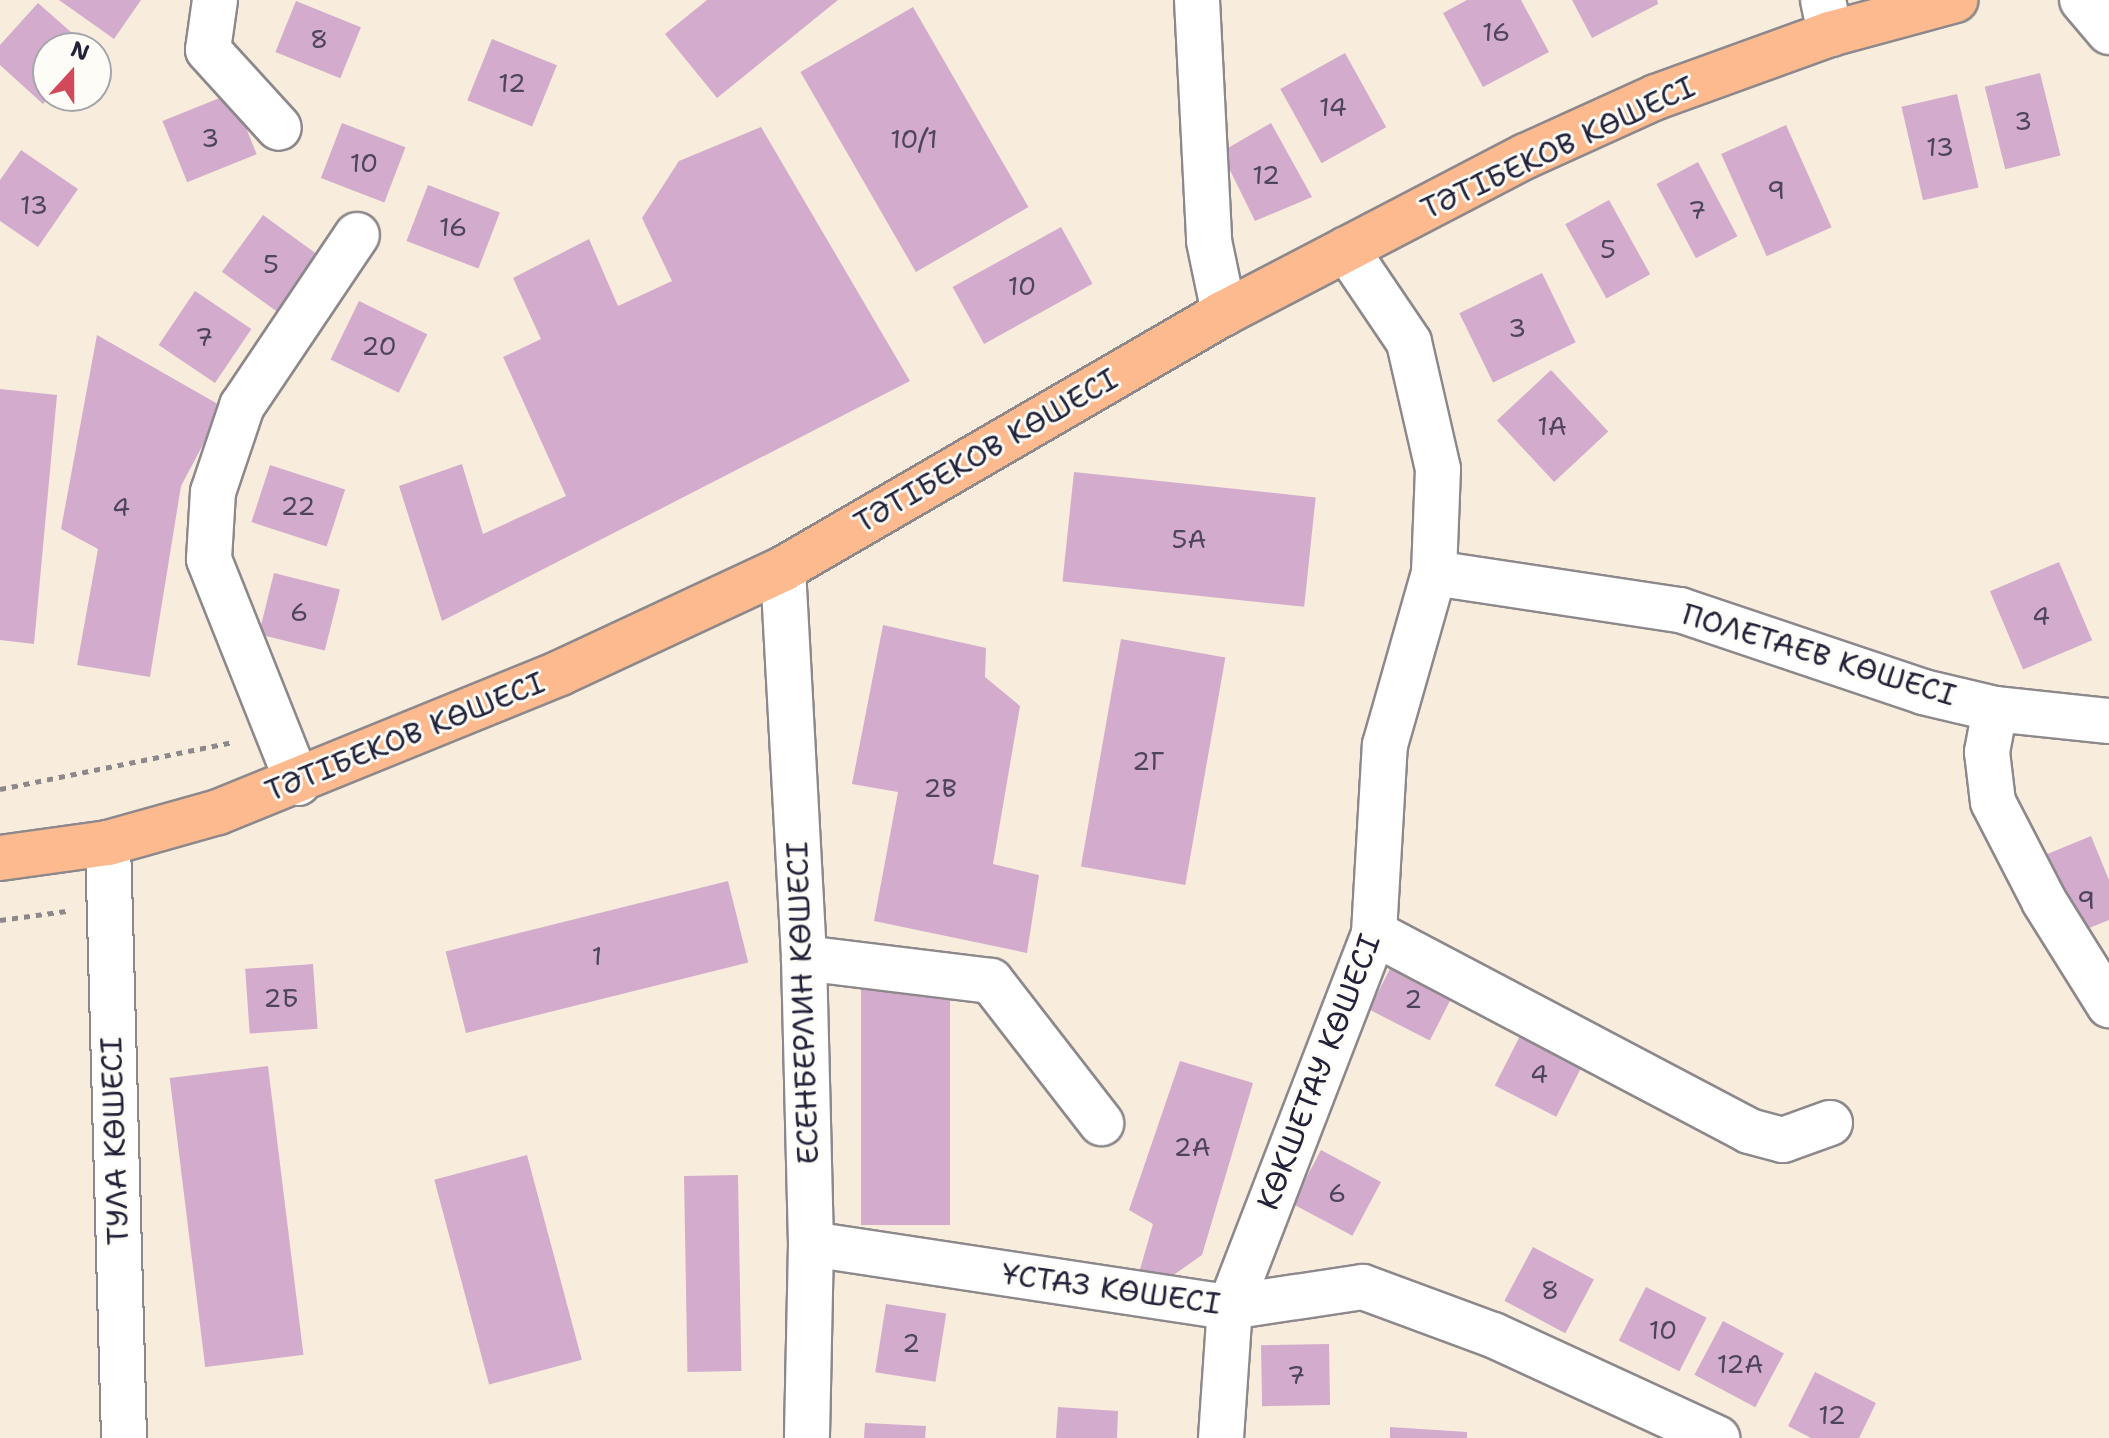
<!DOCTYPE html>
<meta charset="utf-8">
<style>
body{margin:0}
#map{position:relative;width:2109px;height:1438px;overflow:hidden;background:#f8eddc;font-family:"Shantell Sans",sans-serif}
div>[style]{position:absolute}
.building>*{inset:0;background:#d3accd;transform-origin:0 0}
.path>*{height:5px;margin-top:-2.5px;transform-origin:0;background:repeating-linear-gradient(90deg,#8d888c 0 6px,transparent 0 12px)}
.roads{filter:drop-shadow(2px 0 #8d888c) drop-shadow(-2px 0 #8d888c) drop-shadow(0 2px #8d888c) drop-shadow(0 -2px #8d888c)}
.minor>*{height:44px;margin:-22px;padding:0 22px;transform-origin:22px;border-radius:22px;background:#fff}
.major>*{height:44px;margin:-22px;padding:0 22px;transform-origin:22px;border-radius:22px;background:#fcba8e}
span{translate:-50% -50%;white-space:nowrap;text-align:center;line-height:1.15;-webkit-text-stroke:6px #fdfcf7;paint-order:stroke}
.number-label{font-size:26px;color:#4e4460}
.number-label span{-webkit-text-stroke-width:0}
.street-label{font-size:30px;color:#22223b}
.north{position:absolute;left:32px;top:32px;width:80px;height:80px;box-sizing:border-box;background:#fdfcf7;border:2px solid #a5a5ac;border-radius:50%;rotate:21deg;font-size:22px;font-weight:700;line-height:32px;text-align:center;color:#22223b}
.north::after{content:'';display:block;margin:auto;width:28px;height:36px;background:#d1495b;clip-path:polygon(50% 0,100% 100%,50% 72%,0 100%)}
</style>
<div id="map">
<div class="building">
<div style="clip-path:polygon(59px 0,141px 0,114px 39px)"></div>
<div style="clip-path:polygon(707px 0,838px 0,717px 98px,665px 34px)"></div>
<div style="clip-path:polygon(1467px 0,1521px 0,1549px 52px,1483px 87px,1443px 13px)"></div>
<div style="clip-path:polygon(1572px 0,1657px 0,1658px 4px,1592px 38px)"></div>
<div style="left:296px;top:1px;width:70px;height:55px;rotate:22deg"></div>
<div style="clip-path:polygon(38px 3px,89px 48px,48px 48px,50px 96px,43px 104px,0 65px,0 45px)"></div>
<div style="left:913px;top:7px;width:231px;height:130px;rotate:60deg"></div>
<div style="left:492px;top:39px;width:70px;height:66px;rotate:22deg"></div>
<div style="left:1345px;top:53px;width:85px;height:74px;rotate:61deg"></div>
<div style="left:2040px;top:73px;width:85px;height:57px;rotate:76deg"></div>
<div style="left:232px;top:93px;width:66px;height:75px;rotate:68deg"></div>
<div style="left:1957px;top:94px;width:96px;height:57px;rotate:77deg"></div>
<div style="left:342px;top:123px;width:68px;height:59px;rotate:21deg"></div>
<div style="clip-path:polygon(1271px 123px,1312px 197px,1255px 221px,1221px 152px)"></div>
<div style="left:1786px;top:125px;width:112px;height:71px;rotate:66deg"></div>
<div style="clip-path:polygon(761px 127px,910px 381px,442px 621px,399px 486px,462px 464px,483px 534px,566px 496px,503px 357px,541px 339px,513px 278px,589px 239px,618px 306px,672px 281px,642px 218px,679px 161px)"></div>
<div style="clip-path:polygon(21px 150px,78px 189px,38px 247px,0 221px,0 180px)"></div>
<div style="left:1698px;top:162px;width:84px;height:47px;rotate:62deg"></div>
<div style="left:428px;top:185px;width:77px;height:60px;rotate:21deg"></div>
<div style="left:1609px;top:200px;width:85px;height:50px;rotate:61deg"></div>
<div style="left:263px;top:215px;width:73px;height:70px;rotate:36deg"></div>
<div style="left:1061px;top:227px;width:65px;height:124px;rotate:61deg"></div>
<div style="left:1542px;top:273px;width:77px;height:92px;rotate:64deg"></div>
<div style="left:195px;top:291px;width:68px;height:65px;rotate:34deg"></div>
<div style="left:359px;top:301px;width:76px;height:65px;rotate:26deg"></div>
<div style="clip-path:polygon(97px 335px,223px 407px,181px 486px,150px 677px,77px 665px,98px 549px,61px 529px)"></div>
<div style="left:1551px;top:370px;width:84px;height:74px;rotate:47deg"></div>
<div style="clip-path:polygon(0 389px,57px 395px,34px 644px,0 640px)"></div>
<div style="left:270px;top:465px;width:79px;height:60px;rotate:18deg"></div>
<div style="left:1074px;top:472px;width:243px;height:110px;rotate:6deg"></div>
<div style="left:2059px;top:562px;width:85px;height:75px;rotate:67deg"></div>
<div style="left:274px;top:573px;width:68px;height:63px;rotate:14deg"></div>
<div style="clip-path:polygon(883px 625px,986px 648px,985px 677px,1020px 706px,993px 864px,1039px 875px,1027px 953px,874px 921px,898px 792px,852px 784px)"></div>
<div style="left:1121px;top:639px;width:106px;height:231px;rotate:10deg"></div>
<div style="clip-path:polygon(2091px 836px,2109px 880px,2109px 920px,2077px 933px,2045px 855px)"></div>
<div style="left:728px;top:881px;width:84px;height:291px;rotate:76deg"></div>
<div style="left:1396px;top:957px;width:68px;height:59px;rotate:27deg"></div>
<div style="left:313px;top:964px;width:65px;height:68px;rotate:86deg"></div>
<div style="left:950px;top:976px;width:249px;height:89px;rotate:90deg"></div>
<div style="left:1522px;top:1032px;width:69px;height:60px;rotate:27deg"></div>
<div style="clip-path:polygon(1180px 1061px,1253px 1083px,1202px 1255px,1165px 1281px,1139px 1273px,1153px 1224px,1129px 1210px)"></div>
<div style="left:268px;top:1066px;width:291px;height:99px;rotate:83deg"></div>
<div style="left:1321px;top:1150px;width:68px;height:61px;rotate:28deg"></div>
<div style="left:527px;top:1155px;width:212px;height:96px;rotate:75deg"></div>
<div style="left:738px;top:1175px;width:196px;height:54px;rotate:89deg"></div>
<div style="left:1533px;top:1247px;width:69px;height:61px;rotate:28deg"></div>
<div style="left:1646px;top:1287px;width:68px;height:60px;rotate:27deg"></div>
<div style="left:886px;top:1304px;width:61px;height:69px;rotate:9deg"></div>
<div style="left:1723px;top:1321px;width:69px;height:61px;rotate:28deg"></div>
<div style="left:1329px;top:1344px;width:61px;height:68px;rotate:89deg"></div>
<div style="clip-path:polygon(1815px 1372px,1876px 1403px,1859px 1438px,1811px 1438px,1788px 1426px)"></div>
<div style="clip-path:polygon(1058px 1407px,1118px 1411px,1117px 1438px,1056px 1438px)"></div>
<div style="clip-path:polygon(865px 1423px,926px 1426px,925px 1438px,864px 1438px)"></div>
<div style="clip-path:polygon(1390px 1427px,1467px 1432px,1467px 1438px,1390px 1438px)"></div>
</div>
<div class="path">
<div style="left:0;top:789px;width:239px;rotate:-11.4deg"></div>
<div style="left:0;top:920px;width:67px;rotate:-7.8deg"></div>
</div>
<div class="roads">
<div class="minor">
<div style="left:215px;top:0;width:50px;rotate:98deg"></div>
<div style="left:208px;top:50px;width:105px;rotate:47.7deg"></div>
<div style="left:1197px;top:0;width:241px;rotate:87.1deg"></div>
<div style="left:1209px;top:241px;width:74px;rotate:78.2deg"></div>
<div style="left:1823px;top:0;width:35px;rotate:78deg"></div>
<div style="left:2082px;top:0;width:42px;rotate:49.8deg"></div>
<div style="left:783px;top:569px;width:390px;rotate:86.9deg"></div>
<div style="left:804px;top:958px;width:286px;rotate:88.6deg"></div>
<div style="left:811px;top:1244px;width:194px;rotate:91.2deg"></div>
<div style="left:1434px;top:573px;width:249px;rotate:8.6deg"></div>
<div style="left:1680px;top:610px;width:256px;rotate:18.6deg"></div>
<div style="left:1923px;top:692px;width:74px;rotate:13.3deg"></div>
<div style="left:1995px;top:709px;width:115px;rotate:6deg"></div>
<div style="left:1995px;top:709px;width:44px;rotate:100.5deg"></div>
<div style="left:1987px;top:752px;width:50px;rotate:83.2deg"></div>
<div style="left:1993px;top:802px;width:111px;rotate:62.7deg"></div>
<div style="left:2044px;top:901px;width:123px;rotate:58deg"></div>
<div style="left:298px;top:783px;width:241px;rotate:-111.7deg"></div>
<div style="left:209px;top:559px;width:67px;rotate:-86.6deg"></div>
<div style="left:213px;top:492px;width:91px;rotate:-71.4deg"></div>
<div style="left:242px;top:406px;width:206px;rotate:-56.1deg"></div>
<div style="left:108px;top:843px;width:595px;rotate:88.46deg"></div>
<div style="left:1374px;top:933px;width:424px;rotate:27.8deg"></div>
<div style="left:1749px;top:1131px;width:35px;rotate:15deg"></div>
<div style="left:1783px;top:1140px;width:50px;rotate:-19.9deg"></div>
<div style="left:804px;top:958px;width:188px;rotate:7deg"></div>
<div style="left:991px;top:981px;width:180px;rotate:52.2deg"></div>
<div style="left:811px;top:1244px;width:424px;rotate:8.6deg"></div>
<div style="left:1230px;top:1307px;width:134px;rotate:-8.6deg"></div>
<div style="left:1363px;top:1287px;width:139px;rotate:20.3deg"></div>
<div style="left:1493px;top:1335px;width:247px;rotate:24.7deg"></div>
<div style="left:1221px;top:1438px;width:131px;rotate:-86.1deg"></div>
<div style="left:1230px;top:1307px;width:401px;rotate:-68.9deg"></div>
<div style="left:1374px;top:933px;width:188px;rotate:-86.7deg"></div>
<div style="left:1385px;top:745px;width:179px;rotate:-74.1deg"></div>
<div style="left:1434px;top:573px;width:104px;rotate:-87.8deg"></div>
<div style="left:1438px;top:469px;width:130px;rotate:-102.9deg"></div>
<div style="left:1409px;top:342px;width:112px;rotate:-124.1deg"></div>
</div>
<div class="major">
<div style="left:0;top:858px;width:109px;rotate:-7.9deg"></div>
<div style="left:108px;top:843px;width:114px;rotate:-15.7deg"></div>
<div style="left:218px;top:812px;width:369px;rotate:-22.1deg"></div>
<div style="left:560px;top:673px;width:246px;rotate:-25deg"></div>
<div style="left:783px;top:569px;width:510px;rotate:-30.14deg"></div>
<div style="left:1224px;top:313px;width:340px;rotate:-27.5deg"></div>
<div style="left:1526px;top:156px;width:143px;rotate:-24.4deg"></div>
<div style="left:1656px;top:97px;width:185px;rotate:-19.9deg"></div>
<div style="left:1830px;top:34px;width:130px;rotate:-15.2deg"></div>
</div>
</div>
<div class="number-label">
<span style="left:1496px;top:32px">16</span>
<span style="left:319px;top:39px">8</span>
<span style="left:512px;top:83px">12</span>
<span style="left:1333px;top:107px">14</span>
<span style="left:2023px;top:121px">3</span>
<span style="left:210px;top:138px">3</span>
<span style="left:914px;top:139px">10/1</span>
<span style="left:1940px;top:147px">13</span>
<span style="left:364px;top:163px">10</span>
<span style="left:1266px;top:175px">12</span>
<span style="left:1776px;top:190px">9</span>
<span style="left:34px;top:205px">13</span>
<span style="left:1697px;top:210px">7</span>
<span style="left:453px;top:227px">16</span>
<span style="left:1608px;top:249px">5</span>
<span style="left:271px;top:264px">5</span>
<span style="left:1022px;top:286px">10</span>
<span style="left:1517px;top:328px">3</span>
<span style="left:204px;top:337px">7</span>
<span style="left:379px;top:346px">20</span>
<span style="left:1552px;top:426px">1А</span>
<span style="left:298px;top:506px">22</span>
<span style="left:121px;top:507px">4</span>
<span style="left:1189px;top:539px">5А</span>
<span style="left:299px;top:612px">6</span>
<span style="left:2041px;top:616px">4</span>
<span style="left:1148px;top:761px">2Г</span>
<span style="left:940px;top:788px">2В</span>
<span style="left:2086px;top:900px">9</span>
<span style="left:597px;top:956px">1</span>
<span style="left:281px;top:998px">2Б</span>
<span style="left:1413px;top:999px">2</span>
<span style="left:1539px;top:1074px">4</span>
<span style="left:1192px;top:1147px">2А</span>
<span style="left:1337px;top:1193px">6</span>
<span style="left:1550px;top:1290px">8</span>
<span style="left:1663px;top:1330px">10</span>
<span style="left:911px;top:1343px">2</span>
<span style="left:1740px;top:1364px">12А</span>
<span style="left:1296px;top:1375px">7</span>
<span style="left:1832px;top:1415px">12</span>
</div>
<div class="street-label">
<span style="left:1558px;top:148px;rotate:-25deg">ТӘТІБЕКОВ КӨШЕСІ</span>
<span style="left:986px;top:451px;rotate:-30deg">ТӘТІБЕКОВ КӨШЕСІ</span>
<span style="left:1819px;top:655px;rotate:17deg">ПОЛЕТАЕВ КӨШЕСІ</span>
<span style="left:405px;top:737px;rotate:-22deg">ТӘТІБЕКОВ КӨШЕСІ</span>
<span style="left:803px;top:1003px;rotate:-92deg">ЕСЕНБЕРЛИН КӨШЕСІ</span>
<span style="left:1319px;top:1072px;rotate:-69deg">КӨКШЕТАУ КӨШЕСІ</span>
<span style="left:115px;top:1141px;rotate:-92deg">ТУЛА КӨШЕСІ</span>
<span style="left:1111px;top:1289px;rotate:8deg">ҰСТАЗ КӨШЕСІ</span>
</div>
<div class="north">N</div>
</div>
